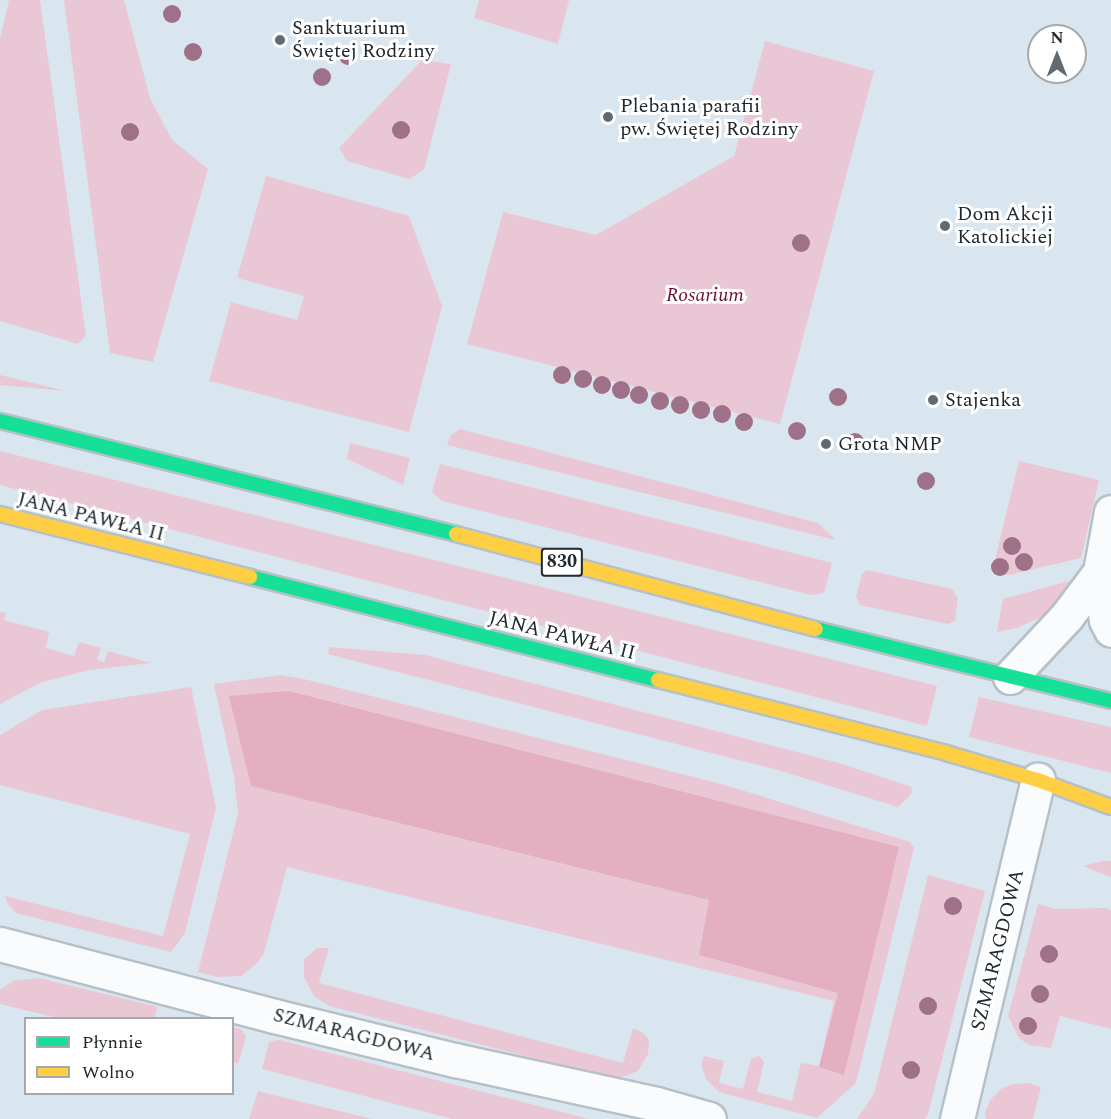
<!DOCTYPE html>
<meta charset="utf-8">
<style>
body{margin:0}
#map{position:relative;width:1111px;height:1119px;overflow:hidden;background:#dae6ef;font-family:Spectral,serif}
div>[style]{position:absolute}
.green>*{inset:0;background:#eac7d4}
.forest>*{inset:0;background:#e3afc1}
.roads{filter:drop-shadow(2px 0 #b6c0c7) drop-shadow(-2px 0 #b6c0c7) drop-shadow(0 2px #b6c0c7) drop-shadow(0 -2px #b6c0c7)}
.street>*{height:33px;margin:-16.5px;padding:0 16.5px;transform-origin:16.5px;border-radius:16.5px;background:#f9fbfd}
.fast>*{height:14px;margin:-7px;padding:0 7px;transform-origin:7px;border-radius:7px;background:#16e098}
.slow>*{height:14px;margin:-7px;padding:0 7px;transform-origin:7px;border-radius:7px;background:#ffcf43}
.trees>*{width:18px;height:18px;margin:-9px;border-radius:50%;background:#9e7188}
.dots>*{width:16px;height:16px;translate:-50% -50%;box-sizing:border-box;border:3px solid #fff;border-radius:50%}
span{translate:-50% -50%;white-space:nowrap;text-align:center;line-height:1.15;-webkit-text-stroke:6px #fff;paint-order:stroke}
.shield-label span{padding:2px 4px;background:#fff;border:2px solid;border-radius:4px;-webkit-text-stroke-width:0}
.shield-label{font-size:18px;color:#20282d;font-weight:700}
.poi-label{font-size:20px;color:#20282d}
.left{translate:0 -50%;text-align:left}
.park-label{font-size:20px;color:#6d1133;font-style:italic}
.street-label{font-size:20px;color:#20282d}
.legend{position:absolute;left:24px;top:1017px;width:210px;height:78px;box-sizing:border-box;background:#fff;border:2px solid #a6a9ab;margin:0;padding:8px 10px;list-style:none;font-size:18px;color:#20282d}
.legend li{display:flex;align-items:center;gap:12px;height:30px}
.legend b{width:30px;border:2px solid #a6a9ab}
.north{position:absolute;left:1027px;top:24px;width:60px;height:60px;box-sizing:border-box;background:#fff;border:2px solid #a6a9ab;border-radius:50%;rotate:0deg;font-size:16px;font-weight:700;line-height:24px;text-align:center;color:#20282d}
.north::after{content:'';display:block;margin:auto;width:21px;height:27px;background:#616a71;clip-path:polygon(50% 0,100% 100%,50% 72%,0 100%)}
</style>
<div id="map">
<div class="green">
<div style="clip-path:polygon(9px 0,40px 0,86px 336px,78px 344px,0 321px,0 39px)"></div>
<div style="clip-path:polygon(64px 0,124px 0,150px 98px,172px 140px,208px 169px,153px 362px,110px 353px)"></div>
<div style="clip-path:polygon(479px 0,569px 0,558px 44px,474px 18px)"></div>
<div style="clip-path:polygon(765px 41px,874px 71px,780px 424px,467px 344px,503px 212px,596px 235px,734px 156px)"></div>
<div style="clip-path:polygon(422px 60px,451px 64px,424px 170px,409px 179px,347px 161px,339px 148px)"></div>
<div style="clip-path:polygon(266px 176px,409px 216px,442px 306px,409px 432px,209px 381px,231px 302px,297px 320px,304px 296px,237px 278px)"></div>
<div style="clip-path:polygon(0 375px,66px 391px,0 385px)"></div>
<div style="clip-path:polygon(460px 429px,818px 523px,836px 540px,447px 445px,451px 435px)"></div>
<div style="clip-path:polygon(350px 443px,410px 458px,403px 485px,347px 459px)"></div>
<div style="clip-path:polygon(0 451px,937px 686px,927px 726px,0 485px)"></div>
<div style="clip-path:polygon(1019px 461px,1099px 480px,1081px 558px,1009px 575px,992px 572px)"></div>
<div style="clip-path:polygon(440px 464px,832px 563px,824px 593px,811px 595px,442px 501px,432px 492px)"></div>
<div style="clip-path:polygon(867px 570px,952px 589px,958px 598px,955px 621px,948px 624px,860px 605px,856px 597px,862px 574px)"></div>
<div style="clip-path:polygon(1069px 581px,1062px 598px,1043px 616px,1017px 628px,997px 632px,1003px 599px)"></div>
<div style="clip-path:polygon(0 612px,6px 613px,4px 620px,49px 632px,46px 648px,74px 656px,79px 642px,101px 648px,97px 660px,104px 662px,108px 651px,151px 663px,89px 670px,42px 682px,0 704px)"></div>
<div style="clip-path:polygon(329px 647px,425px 655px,839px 763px,912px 787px,911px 794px,898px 807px,781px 771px,328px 654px)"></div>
<div style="clip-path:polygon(280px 675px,304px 679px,725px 785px,910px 842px,914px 848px,856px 1083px,817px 1118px,719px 1092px,706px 1079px,701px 1065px,704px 1056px,724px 1061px,719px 1083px,743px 1089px,751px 1059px,759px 1056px,764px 1062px,757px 1092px,792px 1101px,801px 1063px,819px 1066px,834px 1001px,287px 867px,264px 953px,258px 962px,241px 976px,217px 977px,198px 972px,238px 813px,234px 777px,214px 684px)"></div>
<div style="clip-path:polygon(191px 687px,216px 808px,185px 933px,171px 952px,16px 913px,8px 904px,5px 896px,163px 936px,190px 834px,0 785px,0 735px,42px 710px)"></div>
<div style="clip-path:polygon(979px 697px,1111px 727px,1111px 773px,969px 737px)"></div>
<div style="clip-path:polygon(1103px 861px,1111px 861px,1111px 877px,1083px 866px)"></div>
<div style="clip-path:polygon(928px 875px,985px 891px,928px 1114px,925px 1119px,857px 1119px,874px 1094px)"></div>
<div style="clip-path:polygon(1038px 904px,1056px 909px,1104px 908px,1111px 910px,1111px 1029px,1060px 1016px,1051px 1048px,1029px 1045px,1019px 1038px,1008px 1016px)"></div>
<div style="clip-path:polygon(317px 948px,329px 948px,319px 983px,623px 1063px,633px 1028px,643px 1033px,649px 1040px,648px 1054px,638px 1071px,619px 1078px,604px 1076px,329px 1006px,314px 996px,304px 977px,304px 959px)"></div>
<div style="clip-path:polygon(39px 978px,158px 1007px,154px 1018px,57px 1018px,0 1004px,0 990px,13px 981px)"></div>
<div style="clip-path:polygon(233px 1027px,241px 1029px,246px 1037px,238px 1064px,233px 1062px)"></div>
<div style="clip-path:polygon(278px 1040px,279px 1040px,589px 1119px,452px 1119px,262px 1069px,269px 1042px)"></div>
<div style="clip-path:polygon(1028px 1083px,1041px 1087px,1033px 1119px,986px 1119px,985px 1112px,991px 1099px,1001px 1089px,1013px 1084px)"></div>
<div style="clip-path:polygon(258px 1091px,372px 1119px,249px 1119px)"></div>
</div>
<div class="forest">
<div style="clip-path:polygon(289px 691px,899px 847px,844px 1075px,819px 1067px,838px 993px,699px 955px,709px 900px,251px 786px,229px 696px)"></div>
</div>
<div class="roads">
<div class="street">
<div style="left:1100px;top:572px;width:61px;rotate:-79.6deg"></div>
<div style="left:1010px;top:677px;width:83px;rotate:-46.9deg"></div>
<div style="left:1067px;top:616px;width:55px;rotate:-53.1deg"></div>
<div style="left:1100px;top:572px;width:48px;rotate:82.9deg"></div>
<div style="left:1106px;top:620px;width:11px;rotate:63deg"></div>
<div style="left:0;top:944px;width:283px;rotate:14.7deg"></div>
<div style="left:274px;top:1016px;width:186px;rotate:13.7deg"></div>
<div style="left:455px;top:1060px;width:206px;rotate:12.3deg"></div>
<div style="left:656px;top:1104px;width:55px;rotate:15.8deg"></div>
<div style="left:957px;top:1119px;width:349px;rotate:-76.6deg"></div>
</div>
<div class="fast">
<div style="left:0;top:421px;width:470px;rotate:13.9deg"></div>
<div style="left:250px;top:577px;width:421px;rotate:14.2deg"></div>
<div style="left:816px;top:629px;width:304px;rotate:13.7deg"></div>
</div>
<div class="slow">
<div style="left:0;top:514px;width:258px;rotate:14.1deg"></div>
<div style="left:456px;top:534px;width:372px;rotate:14.8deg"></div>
<div style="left:658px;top:680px;width:297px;rotate:14.2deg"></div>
<div style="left:946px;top:753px;width:96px;rotate:16.4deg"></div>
<div style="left:1038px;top:780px;width:78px;rotate:20.3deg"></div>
</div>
</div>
<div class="trees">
<div style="left:172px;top:14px"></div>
<div style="left:193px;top:52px"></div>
<div style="left:348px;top:56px"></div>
<div style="left:322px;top:77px"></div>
<div style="left:401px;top:130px"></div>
<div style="left:130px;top:132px"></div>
<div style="left:801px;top:243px"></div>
<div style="left:562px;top:375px"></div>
<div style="left:583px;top:379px"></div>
<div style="left:602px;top:385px"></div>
<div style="left:621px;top:390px"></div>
<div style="left:639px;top:395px"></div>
<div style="left:838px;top:397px"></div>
<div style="left:660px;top:401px"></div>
<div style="left:680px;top:405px"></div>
<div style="left:701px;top:410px"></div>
<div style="left:722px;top:414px"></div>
<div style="left:744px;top:422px"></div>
<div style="left:797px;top:431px"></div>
<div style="left:855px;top:442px"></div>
<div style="left:926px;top:481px"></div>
<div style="left:1012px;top:546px"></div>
<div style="left:1024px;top:562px"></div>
<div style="left:1000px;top:567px"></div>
<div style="left:953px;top:906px"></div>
<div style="left:1049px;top:954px"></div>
<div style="left:1040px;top:994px"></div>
<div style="left:928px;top:1006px"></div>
<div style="left:1028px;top:1026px"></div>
<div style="left:911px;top:1070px"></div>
</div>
<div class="dots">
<div style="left:280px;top:40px;background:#616a71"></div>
<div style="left:608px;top:117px;background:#616a71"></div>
<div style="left:945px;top:226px;background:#616a71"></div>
<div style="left:933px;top:400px;background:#616a71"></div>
<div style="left:826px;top:444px;background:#616a71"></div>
</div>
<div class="shield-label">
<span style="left:562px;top:562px">830</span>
</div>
<div class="poi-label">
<span class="left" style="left:292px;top:40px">Sanktuarium<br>Świętej Rodziny</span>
<span class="left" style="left:620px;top:118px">Plebania parafii<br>pw. Świętej Rodziny</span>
<span class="left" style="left:957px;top:226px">Dom Akcji<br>Katolickiej</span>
<span class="left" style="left:945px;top:400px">Stajenka</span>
<span class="left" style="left:838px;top:444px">Grota NMP</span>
</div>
<div class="park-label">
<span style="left:705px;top:295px">Rosarium</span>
</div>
<div class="street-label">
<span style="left:91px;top:517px;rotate:14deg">JANA PAWŁA II</span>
<span style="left:562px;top:636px;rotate:14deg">JANA PAWŁA II</span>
<span style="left:998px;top:950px;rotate:-76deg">SZMARAGDOWA</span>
<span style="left:354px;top:1035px;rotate:14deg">SZMARAGDOWA</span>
</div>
<ul class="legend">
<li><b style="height:8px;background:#16e098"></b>Płynnie</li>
<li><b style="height:8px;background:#ffcf43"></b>Wolno</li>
</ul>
<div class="north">N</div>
</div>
